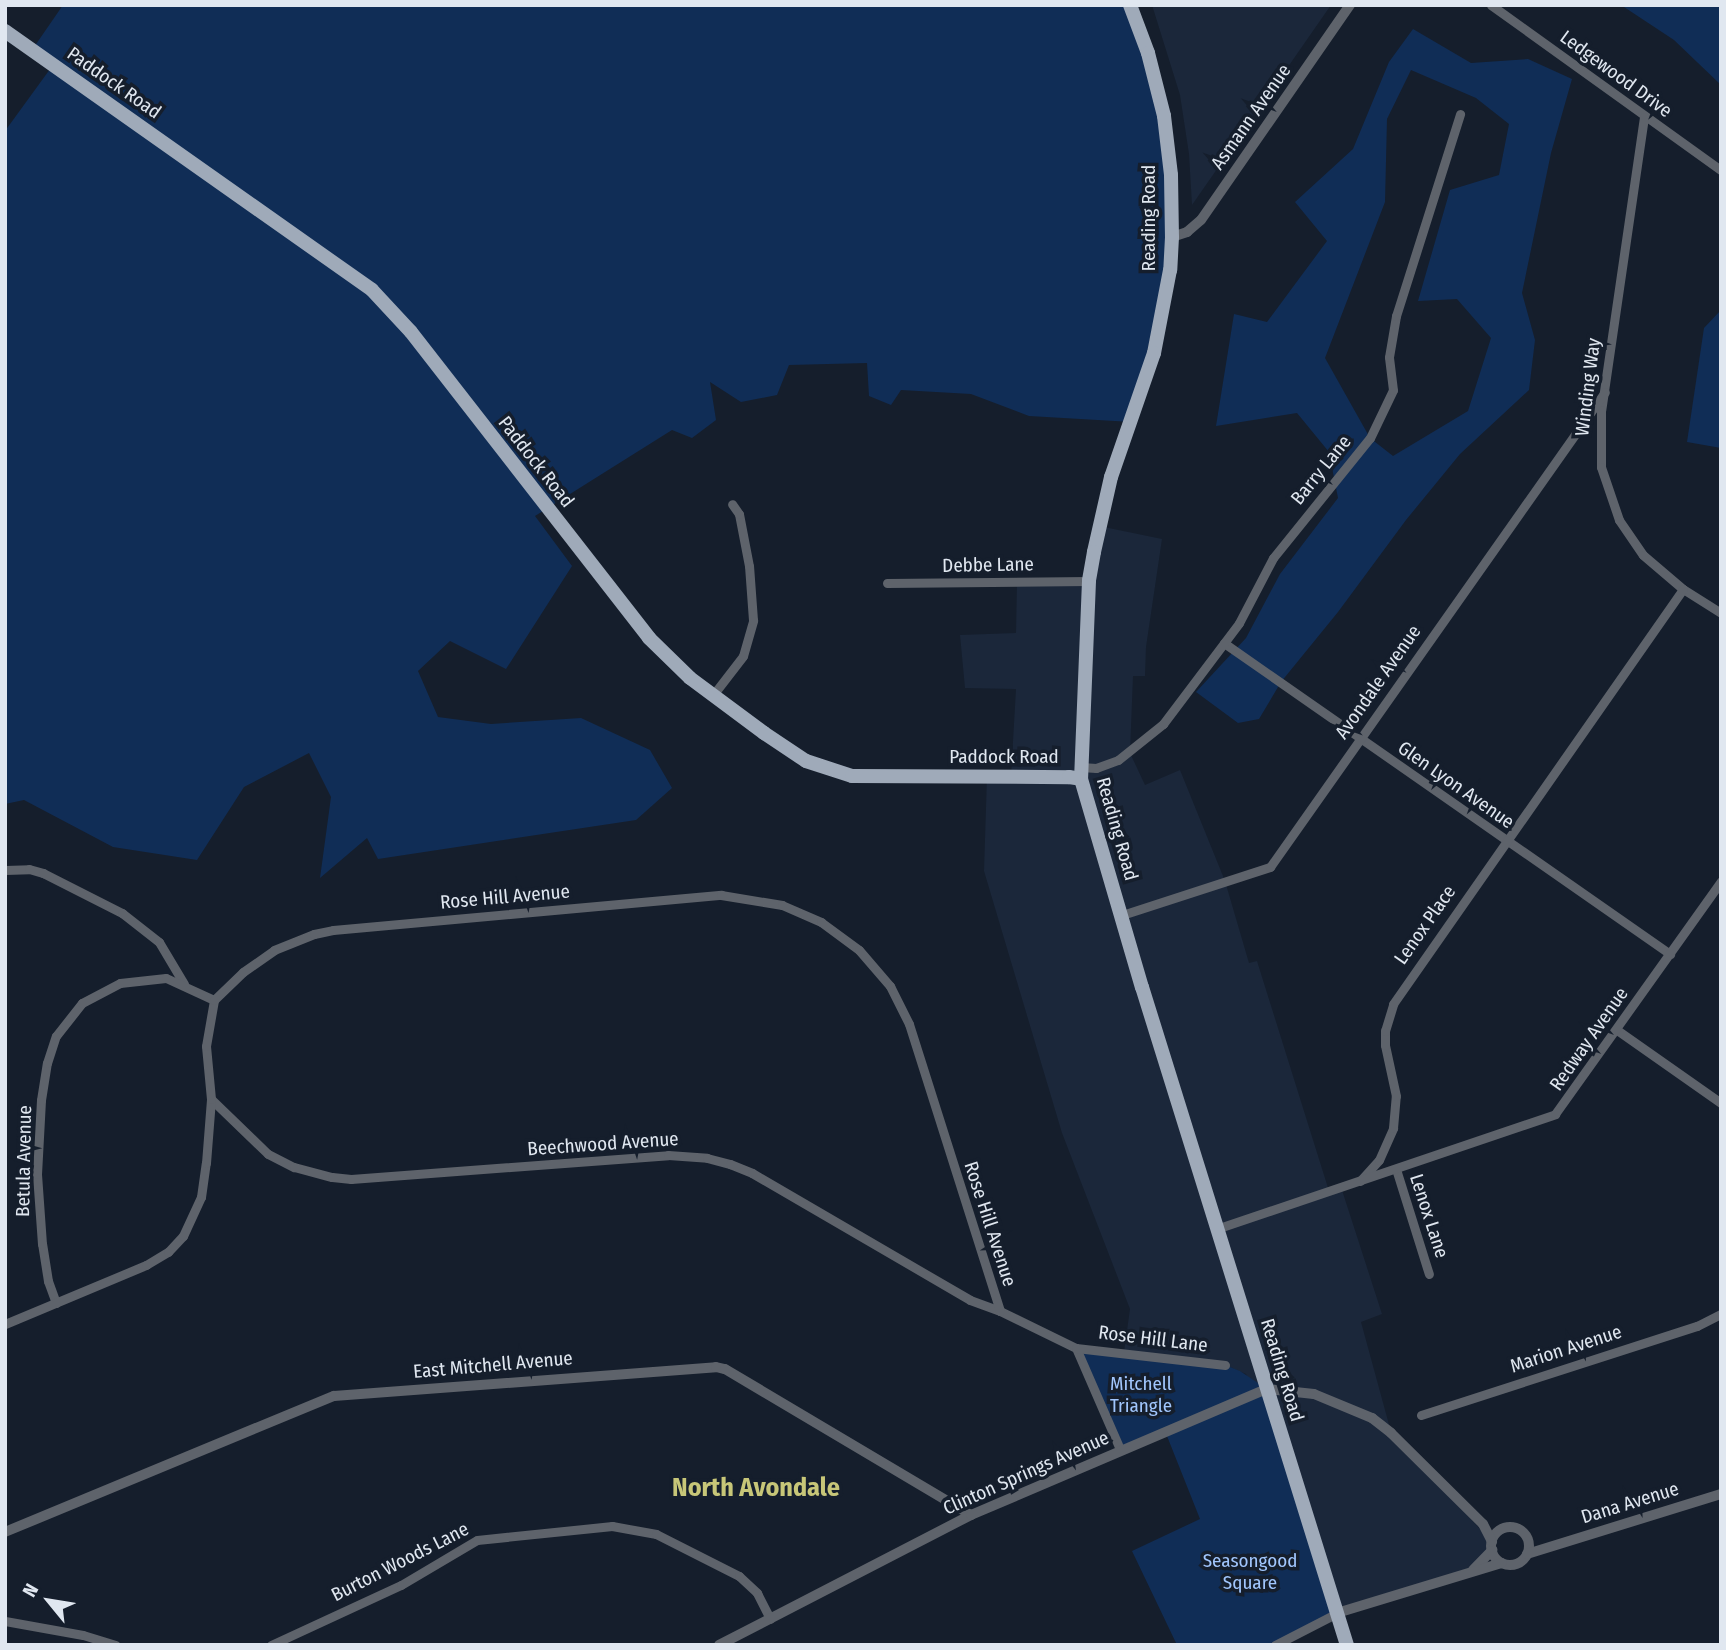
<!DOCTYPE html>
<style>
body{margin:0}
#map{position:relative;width:1726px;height:1650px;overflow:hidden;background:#151e2c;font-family:"Fira Sans Condensed",sans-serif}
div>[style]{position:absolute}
.built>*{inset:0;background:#1b273a}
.green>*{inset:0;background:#102d56}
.minor>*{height:9px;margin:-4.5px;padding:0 4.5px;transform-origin:4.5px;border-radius:4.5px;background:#5e636b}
.tertiary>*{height:10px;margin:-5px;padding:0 5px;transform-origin:5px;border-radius:5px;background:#5e636b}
.tertiary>.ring{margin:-5px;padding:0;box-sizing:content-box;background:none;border:10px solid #5e636b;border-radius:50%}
.primary>*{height:14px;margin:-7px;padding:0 7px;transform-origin:7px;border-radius:7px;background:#9faab9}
span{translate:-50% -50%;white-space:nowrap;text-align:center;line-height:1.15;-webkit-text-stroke:7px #151e2c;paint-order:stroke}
.street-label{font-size:19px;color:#e0e7f0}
.park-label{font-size:19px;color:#a1c6fd}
.district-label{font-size:26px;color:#c7c678;font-weight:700}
.frame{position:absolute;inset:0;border:7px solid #e0e7f0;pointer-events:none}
.north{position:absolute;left:14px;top:1566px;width:70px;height:70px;-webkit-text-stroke:5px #151e2c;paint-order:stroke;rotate:300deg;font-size:19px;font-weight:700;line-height:28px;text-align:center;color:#e0e7f0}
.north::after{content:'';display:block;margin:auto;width:24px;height:32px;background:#e0e7f0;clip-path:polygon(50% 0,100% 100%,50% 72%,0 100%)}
</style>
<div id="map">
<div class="built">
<div style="clip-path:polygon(1152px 5px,1331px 5px,1192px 205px,1189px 154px,1180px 95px)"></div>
<div style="clip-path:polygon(1099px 526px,1162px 539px,1146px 647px,1145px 676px,1133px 676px,1130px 753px,1145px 785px,1180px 770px,1225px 881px,1249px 963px,1257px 961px,1329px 1191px,1341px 1187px,1382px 1314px,1361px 1322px,1391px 1432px,1492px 1542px,1473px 1570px,1337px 1613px,1246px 1374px,1225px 1365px,1124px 1352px,1130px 1309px,1062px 1133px,984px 871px,987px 776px,1011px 776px,1016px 689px,965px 688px,960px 635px,1016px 633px,1017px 582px,1089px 581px)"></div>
</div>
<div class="green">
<div style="clip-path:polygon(63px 5px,1130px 5px,1155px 77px,1172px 237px,1132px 422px,1029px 416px,971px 394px,901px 390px,891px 405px,869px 396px,867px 363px,789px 365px,777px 395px,741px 402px,710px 382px,716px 420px,692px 438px,672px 430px,535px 516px,572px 566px,506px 669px,450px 641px,418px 671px,438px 717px,491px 724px,581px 718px,650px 750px,672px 788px,636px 820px,378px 859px,367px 838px,320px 878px,331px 797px,309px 753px,244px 787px,197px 860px,113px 847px,24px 800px,5px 804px,5px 131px,53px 65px,32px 50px)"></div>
<div style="clip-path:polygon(1621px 5px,1721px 5px,1721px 85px,1674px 40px)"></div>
<div style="clip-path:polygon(evenodd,1413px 29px,1471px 63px,1528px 59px,1572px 79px,1551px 153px,1522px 293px,1535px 340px,1529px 390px,1460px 454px,1406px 520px,1338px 612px,1281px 682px,1259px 719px,1238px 723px,1196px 692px,1246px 638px,1280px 574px,1338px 498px,1329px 452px,1297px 413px,1216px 426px,1234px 314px,1267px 322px,1327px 241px,1295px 202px,1353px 149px,1389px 62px,1413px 29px,1411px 70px,1476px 98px,1509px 124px,1499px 175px,1450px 190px,1418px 301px,1457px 299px,1491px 338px,1468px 411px,1393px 456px,1370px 438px,1325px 358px,1385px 202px,1387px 119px,1411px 70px)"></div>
<div style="clip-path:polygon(1721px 310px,1721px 448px,1687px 442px,1704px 328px)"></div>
<div style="clip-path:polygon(1076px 1348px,1225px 1365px,1240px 1371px,1267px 1389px,1337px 1613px,1275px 1645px,1177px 1645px,1132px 1551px,1200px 1519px,1165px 1431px,1120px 1449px)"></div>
</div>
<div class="minor">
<div style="left:1491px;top:5px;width:283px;rotate:35.7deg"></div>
<div style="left:1644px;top:117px;width:296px;rotate:98.3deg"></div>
<div style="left:1601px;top:410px;width:57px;rotate:90deg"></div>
<div style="left:1601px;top:467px;width:56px;rotate:71.2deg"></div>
<div style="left:1619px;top:520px;width:42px;rotate:55.6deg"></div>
<div style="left:1643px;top:555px;width:52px;rotate:40.4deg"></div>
<div style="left:1683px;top:589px;width:45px;rotate:32.3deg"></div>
<div style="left:887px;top:583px;width:202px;rotate:-0.6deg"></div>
<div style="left:1224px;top:643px;width:544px;rotate:34.89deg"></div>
<div style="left:713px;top:695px;width:49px;rotate:-52.4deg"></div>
<div style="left:743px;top:656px;width:37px;rotate:-74deg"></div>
<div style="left:753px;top:620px;width:54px;rotate:-94.2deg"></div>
<div style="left:749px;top:566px;width:53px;rotate:-100.9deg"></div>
<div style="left:739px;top:514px;width:12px;rotate:-125deg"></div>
<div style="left:1081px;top:767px;width:15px;rotate:4deg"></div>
<div style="left:1096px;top:768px;width:23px;rotate:-20deg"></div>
<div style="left:1118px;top:760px;width:58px;rotate:-38.7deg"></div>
<div style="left:1163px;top:724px;width:126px;rotate:-53deg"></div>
<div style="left:1239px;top:623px;width:73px;rotate:-62.4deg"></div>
<div style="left:1273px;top:558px;width:154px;rotate:-51.1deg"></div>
<div style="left:1370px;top:438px;width:53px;rotate:-64.4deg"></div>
<div style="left:1393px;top:390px;width:33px;rotate:-97deg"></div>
<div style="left:1389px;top:357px;width:42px;rotate:-80.3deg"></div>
<div style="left:1396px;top:316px;width:212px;rotate:-72.4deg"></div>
<div style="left:5px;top:870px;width:24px;rotate:-2deg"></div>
<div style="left:29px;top:869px;width:15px;rotate:16deg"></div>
<div style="left:43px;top:873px;width:89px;rotate:26.9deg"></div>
<div style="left:122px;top:913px;width:47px;rotate:38.1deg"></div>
<div style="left:159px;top:942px;width:49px;rotate:59.2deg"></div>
<div style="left:1122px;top:915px;width:156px;rotate:-18deg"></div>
<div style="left:1270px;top:867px;width:581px;rotate:-54.81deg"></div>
<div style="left:1617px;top:1030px;width:127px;rotate:35.1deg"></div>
<div style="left:211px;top:1099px;width:79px;rotate:44deg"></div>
<div style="left:268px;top:1154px;width:29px;rotate:27deg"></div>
<div style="left:294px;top:1167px;width:39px;rotate:15deg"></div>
<div style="left:332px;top:1177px;width:19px;rotate:6deg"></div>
<div style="left:351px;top:1179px;width:318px;rotate:-4.3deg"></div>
<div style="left:668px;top:1155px;width:39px;rotate:4deg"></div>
<div style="left:707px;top:1158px;width:24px;rotate:15deg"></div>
<div style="left:730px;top:1164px;width:24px;rotate:22deg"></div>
<div style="left:752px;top:1173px;width:252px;rotate:30.2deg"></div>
<div style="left:970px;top:1300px;width:32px;rotate:20deg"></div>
<div style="left:1000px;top:1311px;width:85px;rotate:26deg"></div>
<div style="left:1076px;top:1348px;width:110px;rotate:66.5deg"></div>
<div style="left:1396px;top:1169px;width:110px;rotate:72.6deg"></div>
<div style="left:1360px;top:1181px;width:28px;rotate:-48deg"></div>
<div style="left:1379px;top:1160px;width:35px;rotate:-66deg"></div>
<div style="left:1393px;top:1128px;width:32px;rotate:-85deg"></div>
<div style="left:1396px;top:1096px;width:52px;rotate:-102.2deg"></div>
<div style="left:1385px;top:1045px;width:14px;rotate:-90deg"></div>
<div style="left:1385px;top:1031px;width:28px;rotate:-73deg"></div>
<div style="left:1393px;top:1004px;width:506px;rotate:-55.05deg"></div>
<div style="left:1219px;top:1228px;width:355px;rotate:-18.7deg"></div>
<div style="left:1555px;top:1114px;width:286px;rotate:-54.5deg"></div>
<div style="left:56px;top:1303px;width:23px;rotate:-110deg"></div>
<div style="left:48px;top:1281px;width:37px;rotate:-99deg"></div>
<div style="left:42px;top:1244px;width:70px;rotate:-94.1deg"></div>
<div style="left:37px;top:1174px;width:74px;rotate:-86.9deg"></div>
<div style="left:41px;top:1100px;width:37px;rotate:-81deg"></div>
<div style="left:47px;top:1063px;width:28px;rotate:-72deg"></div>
<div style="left:56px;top:1036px;width:42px;rotate:-51.8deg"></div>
<div style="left:82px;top:1003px;width:43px;rotate:-27.8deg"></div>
<div style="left:120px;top:983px;width:46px;rotate:-6.2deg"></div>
<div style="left:166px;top:978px;width:53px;rotate:24.6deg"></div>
<div style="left:5px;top:1324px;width:153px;rotate:-22.7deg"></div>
<div style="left:146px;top:1265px;width:26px;rotate:-31deg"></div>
<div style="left:168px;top:1252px;width:22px;rotate:-47deg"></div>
<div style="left:183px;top:1236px;width:43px;rotate:-65.2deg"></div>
<div style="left:201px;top:1197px;width:34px;rotate:-82deg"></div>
<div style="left:206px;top:1163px;width:64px;rotate:-85.5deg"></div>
<div style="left:211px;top:1099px;width:53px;rotate:-95.4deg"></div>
<div style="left:206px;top:1046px;width:47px;rotate:-80.1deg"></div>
<div style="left:214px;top:1000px;width:40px;rotate:-44deg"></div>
<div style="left:243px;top:972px;width:38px;rotate:-35deg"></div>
<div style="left:274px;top:950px;width:43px;rotate:-21.8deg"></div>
<div style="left:314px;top:934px;width:19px;rotate:-12deg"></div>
<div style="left:333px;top:930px;width:390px;rotate:-5.2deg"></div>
<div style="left:721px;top:895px;width:62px;rotate:9.3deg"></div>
<div style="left:782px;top:905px;width:43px;rotate:23.6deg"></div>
<div style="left:821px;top:922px;width:47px;rotate:36.4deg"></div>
<div style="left:859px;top:950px;width:48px;rotate:49.3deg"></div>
<div style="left:890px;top:986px;width:42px;rotate:63.4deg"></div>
<div style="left:909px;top:1024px;width:301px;rotate:72.4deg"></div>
<div style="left:1076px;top:1348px;width:150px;rotate:6.5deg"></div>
<div style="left:1421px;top:1415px;width:290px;rotate:-17.9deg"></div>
<div style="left:1697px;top:1326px;width:27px;rotate:-27deg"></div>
<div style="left:5px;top:1621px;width:79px;rotate:10.2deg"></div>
<div style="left:83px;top:1635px;width:34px;rotate:17deg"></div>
<div style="left:271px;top:1645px;width:143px;rotate:-24.8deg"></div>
<div style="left:401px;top:1585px;width:88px;rotate:-30.6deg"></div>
<div style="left:477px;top:1540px;width:136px;rotate:-5.9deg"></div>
<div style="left:612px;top:1526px;width:45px;rotate:10.3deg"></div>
<div style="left:656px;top:1534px;width:93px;rotate:26.8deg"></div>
<div style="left:739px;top:1576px;width:25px;rotate:43deg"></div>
<div style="left:757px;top:1593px;width:29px;rotate:63deg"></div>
<div style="left:1275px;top:1645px;width:70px;rotate:-27.3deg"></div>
</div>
<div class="tertiary">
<div style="left:1172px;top:237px;width:16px;rotate:-18deg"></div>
<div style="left:1187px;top:232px;width:18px;rotate:-41deg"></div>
<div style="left:1201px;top:220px;width:262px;rotate:-55.3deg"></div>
<div class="ring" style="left:1491px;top:1527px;width:28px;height:28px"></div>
<div style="left:5px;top:1532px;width:356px;rotate:-22.5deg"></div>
<div style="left:334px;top:1396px;width:383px;rotate:-4.3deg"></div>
<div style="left:716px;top:1367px;width:9px;rotate:13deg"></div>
<div style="left:725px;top:1369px;width:286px;rotate:30.7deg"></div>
<div style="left:1527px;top:1554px;width:203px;rotate:-17.2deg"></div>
<div style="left:1473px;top:1570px;width:28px;rotate:-46deg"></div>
<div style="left:1337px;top:1613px;width:172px;rotate:-16.9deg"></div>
<div style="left:719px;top:1645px;width:284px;rotate:-27.3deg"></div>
<div style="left:971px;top:1515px;width:322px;rotate:-23.1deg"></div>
<div style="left:1267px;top:1389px;width:47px;rotate:6.1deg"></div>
<div style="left:1314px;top:1394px;width:63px;rotate:22.5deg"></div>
<div style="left:1372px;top:1418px;width:24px;rotate:38deg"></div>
<div style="left:1391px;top:1433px;width:129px;rotate:44.7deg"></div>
<div style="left:1483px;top:1524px;width:20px;rotate:63deg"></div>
</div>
<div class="primary">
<div style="left:1130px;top:5px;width:51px;rotate:69.4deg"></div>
<div style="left:1148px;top:53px;width:65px;rotate:75.7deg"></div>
<div style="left:1164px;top:116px;width:59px;rotate:83.2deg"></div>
<div style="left:1171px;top:175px;width:62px;rotate:89.1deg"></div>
<div style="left:1172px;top:237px;width:33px;rotate:93deg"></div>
<div style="left:1170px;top:270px;width:85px;rotate:100.9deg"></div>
<div style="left:1154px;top:353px;width:131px;rotate:109.1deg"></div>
<div style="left:1111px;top:477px;width:77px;rotate:102.8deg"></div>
<div style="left:1094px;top:552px;width:29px;rotate:100deg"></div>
<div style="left:1089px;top:581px;width:198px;rotate:92.3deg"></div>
<div style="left:1081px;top:779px;width:217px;rotate:73.7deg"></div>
<div style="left:1142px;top:987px;width:689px;rotate:72.7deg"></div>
<div style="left:5px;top:31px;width:449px;rotate:35.2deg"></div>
<div style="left:372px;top:290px;width:57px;rotate:47.1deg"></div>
<div style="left:411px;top:332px;width:388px;rotate:52.1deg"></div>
<div style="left:649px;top:638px;width:57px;rotate:44.3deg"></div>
<div style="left:690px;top:678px;width:92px;rotate:36.6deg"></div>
<div style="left:764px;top:733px;width:50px;rotate:33.7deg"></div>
<div style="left:806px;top:761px;width:48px;rotate:18.1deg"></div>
<div style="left:852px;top:776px;width:217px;rotate:0.3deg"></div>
<div style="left:1069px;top:777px;width:12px;rotate:9deg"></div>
</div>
<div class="street-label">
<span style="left:1616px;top:74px;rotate:36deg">Ledgewood Drive</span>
<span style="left:114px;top:83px;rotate:35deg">Paddock Road</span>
<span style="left:1251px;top:117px;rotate:-55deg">Asmann Avenue</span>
<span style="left:1149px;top:218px;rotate:-90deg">Reading Road</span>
<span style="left:1588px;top:387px;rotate:-83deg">Winding Way</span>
<span style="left:536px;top:462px;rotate:52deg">Paddock Road</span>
<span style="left:1321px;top:470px;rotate:-51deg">Barry Lane</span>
<span style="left:988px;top:565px;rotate:-1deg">Debbe Lane</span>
<span style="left:1378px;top:682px;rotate:-55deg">Avondale Avenue</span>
<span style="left:1004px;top:757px">Paddock Road</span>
<span style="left:1456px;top:785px;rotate:35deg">Glen Lyon Avenue</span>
<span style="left:1117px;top:829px;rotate:74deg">Reading Road</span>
<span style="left:505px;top:897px;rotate:-5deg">Rose Hill Avenue</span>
<span style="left:1425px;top:925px;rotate:-55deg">Lenox Place</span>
<span style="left:1589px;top:1039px;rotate:-55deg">Redway Avenue</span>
<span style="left:603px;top:1144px;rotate:-4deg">Beechwood Avenue</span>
<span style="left:24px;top:1161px;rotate:-89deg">Betula Avenue</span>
<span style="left:1429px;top:1216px;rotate:72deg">Lenox Lane</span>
<span style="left:990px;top:1224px;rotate:72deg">Rose Hill Avenue</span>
<span style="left:1153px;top:1339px;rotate:7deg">Rose Hill Lane</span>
<span style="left:1566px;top:1349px;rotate:-18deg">Marion Avenue</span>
<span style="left:493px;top:1365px;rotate:-5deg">East Mitchell Avenue</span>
<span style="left:1282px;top:1370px;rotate:73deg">Reading Road</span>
<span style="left:1026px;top:1473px;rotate:-24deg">Clinton Springs Avenue</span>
<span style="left:1630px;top:1503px;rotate:-17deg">Dana Avenue</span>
<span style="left:400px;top:1562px;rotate:-27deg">Burton Woods Lane</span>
</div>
<div class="park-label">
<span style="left:1141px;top:1395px">Mitchell<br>Triangle</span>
<span style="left:1250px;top:1572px">Seasongood<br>Square</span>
</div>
<div class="district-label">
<span style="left:756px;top:1488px">North Avondale</span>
</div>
<div class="frame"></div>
<div class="north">N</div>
</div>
